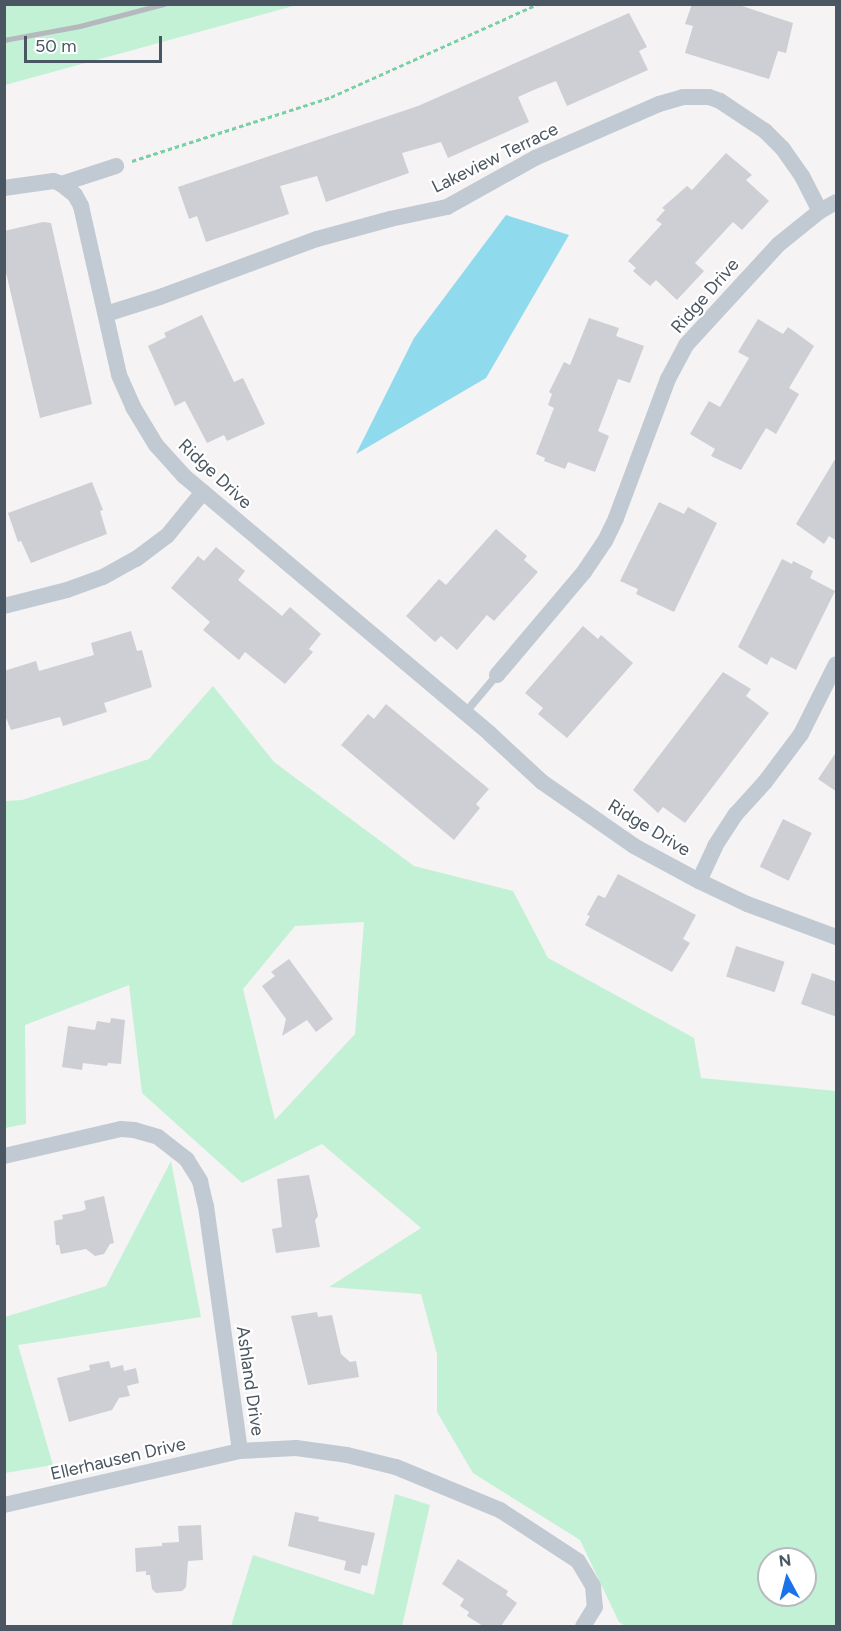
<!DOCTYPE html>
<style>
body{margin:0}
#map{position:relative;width:841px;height:1631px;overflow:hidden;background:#f5f3f3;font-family:Figtree,sans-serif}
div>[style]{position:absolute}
.green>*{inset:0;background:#c3f1d5}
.water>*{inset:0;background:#90daee}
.building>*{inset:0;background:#cdcfd5;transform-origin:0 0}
.path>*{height:3px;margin-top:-1.5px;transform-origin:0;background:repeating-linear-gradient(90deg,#7ad0a6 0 4.5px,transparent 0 7.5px)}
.lane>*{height:8px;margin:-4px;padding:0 4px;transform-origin:4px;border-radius:4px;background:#c1cad2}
.street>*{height:16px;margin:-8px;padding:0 8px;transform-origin:8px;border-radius:8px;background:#c1cad2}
.rail>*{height:4.5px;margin:-2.25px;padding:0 2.25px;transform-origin:2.25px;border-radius:2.25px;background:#b5b8bd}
span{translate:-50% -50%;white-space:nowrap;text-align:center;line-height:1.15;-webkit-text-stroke:4.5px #fff;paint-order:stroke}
.street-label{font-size:18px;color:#4a5661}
.frame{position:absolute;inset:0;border:6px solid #4a5661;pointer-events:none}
.north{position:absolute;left:757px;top:1547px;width:60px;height:60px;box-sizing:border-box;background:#fff;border:2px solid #b7bbc0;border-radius:50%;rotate:353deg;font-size:16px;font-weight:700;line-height:24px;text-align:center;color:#4a5661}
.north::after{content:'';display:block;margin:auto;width:21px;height:27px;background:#1a73e8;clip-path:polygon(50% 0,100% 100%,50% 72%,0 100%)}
.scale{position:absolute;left:24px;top:36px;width:138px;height:27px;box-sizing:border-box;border:3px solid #4a5661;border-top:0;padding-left:8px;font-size:18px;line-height:21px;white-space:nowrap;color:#4a5661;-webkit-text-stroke:4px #fff;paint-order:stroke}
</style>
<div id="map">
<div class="green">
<div style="clip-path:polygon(5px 4px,297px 4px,297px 5px,5px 85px)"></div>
<div style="clip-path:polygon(evenodd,213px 686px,274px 762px,414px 866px,513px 891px,548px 958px,694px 1038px,701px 1078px,836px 1091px,836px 1626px,625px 1626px,619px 1622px,580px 1540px,473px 1473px,437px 1412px,437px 1354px,421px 1294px,329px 1287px,421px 1228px,322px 1144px,242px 1183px,142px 1093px,129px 985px,25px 1025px,26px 1124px,5px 1128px,5px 801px,22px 800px,149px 759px,213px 686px,364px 922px,355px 1034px,275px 1120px,243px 989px,295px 926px,364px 922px,213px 686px,769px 1559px,805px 1559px,805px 1595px,769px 1595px,769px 1559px)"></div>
<div style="clip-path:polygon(171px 1161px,201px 1317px,18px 1345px,53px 1465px,5px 1473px,5px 1317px,106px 1286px)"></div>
<div style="clip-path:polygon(395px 1494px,430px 1505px,402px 1626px,231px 1626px,253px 1555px,374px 1595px)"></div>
</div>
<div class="water">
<div style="clip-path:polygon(506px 215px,569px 235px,486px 378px,356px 454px,414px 338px)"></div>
</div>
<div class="building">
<div style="clip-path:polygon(692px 4px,736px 4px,793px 23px,786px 53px,778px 51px,769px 79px,685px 53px,693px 26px,685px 24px)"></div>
<div style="clip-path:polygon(629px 13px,647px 47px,639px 51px,648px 70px,567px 106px,556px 81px,536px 89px,518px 97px,529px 122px,448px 158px,441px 142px,402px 153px,409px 173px,326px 202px,317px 176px,280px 186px,289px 214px,206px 242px,197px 216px,189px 219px,178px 187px,418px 106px)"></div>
<div style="clip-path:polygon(726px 153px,752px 175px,746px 180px,769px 201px,742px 230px,733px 222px,695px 263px,704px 271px,677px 300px,656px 280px,650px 286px,633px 271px,636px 268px,628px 261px,662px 224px,656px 220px,665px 210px,662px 208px,687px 186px,692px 190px)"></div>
<div style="clip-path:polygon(43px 222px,51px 223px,92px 404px,40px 418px,4px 264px,4px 231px)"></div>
<div style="clip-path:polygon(202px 315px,234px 382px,243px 378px,265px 424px,227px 441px,224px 435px,207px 443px,185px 401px,175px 406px,148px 346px,166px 337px,164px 333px)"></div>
<div style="clip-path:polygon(589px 318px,619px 328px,616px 336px,644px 346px,630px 383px,618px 379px,598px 431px,609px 436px,595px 472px,568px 462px,565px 469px,544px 461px,545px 458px,536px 454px,554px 408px,548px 405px,552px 394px,549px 392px,564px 362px,570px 365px)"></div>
<div style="clip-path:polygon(758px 319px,783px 334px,788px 327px,814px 346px,789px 388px,799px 394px,776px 434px,766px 428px,741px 470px,711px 456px,715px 449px,690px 434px,709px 401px,720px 407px,749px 358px,738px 352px)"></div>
<div style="clip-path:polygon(837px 456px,837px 541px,829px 536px,824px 544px,796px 524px)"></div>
<div style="clip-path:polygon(92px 482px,103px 510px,100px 511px,107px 534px,31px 563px,21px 541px,18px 542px,8px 513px)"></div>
<div style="clip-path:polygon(659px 502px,684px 514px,688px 507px,717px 523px,674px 612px,636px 594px,638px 589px,620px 581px)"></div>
<div style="clip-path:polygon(496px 529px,527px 556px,524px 560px,538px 572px,494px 621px,487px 615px,457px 650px,441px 636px,435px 642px,406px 616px,439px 579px,446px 585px)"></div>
<div style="clip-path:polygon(216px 547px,245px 571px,238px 580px,282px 616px,290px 607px,321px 634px,309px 649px,313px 652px,285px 684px,245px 652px,239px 660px,203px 630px,210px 622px,171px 588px,198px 556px,204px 561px)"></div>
<div style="clip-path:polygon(782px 559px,792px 564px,793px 561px,813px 571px,810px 578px,835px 591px,796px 670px,771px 657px,767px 665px,738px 647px)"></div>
<div style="clip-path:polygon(583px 626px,598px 639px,601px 635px,633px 663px,567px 738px,538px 714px,543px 708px,525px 693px)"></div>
<div style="clip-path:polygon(131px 631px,137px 651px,142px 650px,152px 687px,104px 703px,107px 712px,63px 726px,60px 717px,11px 730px,4px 713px,4px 671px,36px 661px,39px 671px,94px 655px,91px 643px)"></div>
<div style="clip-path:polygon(723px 672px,751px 689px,746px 696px,769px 713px,685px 823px,663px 807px,658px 813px,633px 790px)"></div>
<div style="clip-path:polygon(386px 704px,489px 789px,476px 804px,480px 808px,454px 840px,341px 745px,368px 714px,374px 719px)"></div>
<div style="clip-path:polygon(837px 751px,837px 792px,818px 779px)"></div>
<div style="left:783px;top:819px;width:32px;height:53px;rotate:26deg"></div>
<div style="clip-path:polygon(618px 874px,696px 915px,683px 939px,690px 943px,672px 972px,585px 925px,590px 916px,587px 915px,598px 895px,605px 898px)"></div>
<div style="left:736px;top:946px;width:51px;height:32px;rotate:18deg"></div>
<div style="clip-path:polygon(289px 959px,333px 1019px,316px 1032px,307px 1020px,282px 1036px,286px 1019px,262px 986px,275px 976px,271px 972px)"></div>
<div style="clip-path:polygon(812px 973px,837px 982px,837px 1017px,801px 1004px)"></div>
<div style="clip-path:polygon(111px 1018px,125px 1020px,121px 1064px,108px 1063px,107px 1066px,83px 1063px,82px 1070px,62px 1067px,68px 1026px,95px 1030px,97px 1021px,110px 1023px)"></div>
<div style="clip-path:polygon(309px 1175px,318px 1216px,315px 1220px,320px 1247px,276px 1253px,272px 1229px,282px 1227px,277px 1179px)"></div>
<div style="clip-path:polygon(104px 1196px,114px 1243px,110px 1244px,104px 1254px,95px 1256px,86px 1249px,61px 1254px,59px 1245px,56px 1245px,54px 1221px,63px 1219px,62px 1215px,82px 1211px,86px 1209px,84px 1201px)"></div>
<div style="clip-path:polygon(317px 1312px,318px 1317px,332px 1315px,341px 1354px,350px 1362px,356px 1361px,359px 1377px,308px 1385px,291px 1316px)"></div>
<div style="clip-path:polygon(109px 1361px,111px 1368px,123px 1365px,124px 1371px,136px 1368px,139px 1383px,127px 1386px,130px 1396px,119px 1398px,112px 1410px,69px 1422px,57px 1378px,90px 1370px,89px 1365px)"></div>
<div style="clip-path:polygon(295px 1512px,319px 1517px,318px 1521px,375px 1533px,367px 1566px,362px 1565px,360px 1574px,344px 1570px,346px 1561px,288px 1546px)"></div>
<div style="clip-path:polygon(201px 1525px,203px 1560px,188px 1561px,186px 1587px,182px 1591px,156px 1593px,152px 1589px,150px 1575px,146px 1575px,146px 1571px,136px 1572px,135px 1548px,162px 1546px,162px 1543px,179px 1542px,178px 1526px)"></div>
<div style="clip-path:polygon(458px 1559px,508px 1591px,506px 1595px,517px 1603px,501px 1626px,483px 1626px,467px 1616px,469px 1612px,460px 1606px,464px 1599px,442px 1584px)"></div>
</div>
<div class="path">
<div style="left:132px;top:161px;width:209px;rotate:-17.8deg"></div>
<div style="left:331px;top:97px;width:227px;rotate:-24.2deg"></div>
</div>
<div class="lane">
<div style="left:465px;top:713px;width:50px;rotate:-49.9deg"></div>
</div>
<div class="street">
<div style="left:61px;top:184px;width:18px;rotate:38deg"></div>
<div style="left:75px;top:195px;width:13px;rotate:61deg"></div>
<div style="left:81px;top:206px;width:173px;rotate:77.3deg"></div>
<div style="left:119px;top:375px;width:35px;rotate:66deg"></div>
<div style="left:133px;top:407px;width:44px;rotate:58.8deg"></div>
<div style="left:156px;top:445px;width:42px;rotate:47.9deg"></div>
<div style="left:184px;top:476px;width:400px;rotate:40.1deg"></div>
<div style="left:490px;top:734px;width:71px;rotate:42.7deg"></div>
<div style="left:542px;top:782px;width:112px;rotate:34.8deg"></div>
<div style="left:634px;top:846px;width:74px;rotate:28.3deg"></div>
<div style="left:699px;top:881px;width:53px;rotate:25.6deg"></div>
<div style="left:747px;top:904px;width:95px;rotate:20.3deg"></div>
<div style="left:4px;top:188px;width:50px;rotate:-8deg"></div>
<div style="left:54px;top:181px;width:8px;rotate:23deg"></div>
<div style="left:61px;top:184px;width:58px;rotate:-18.1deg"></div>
<div style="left:106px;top:314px;width:57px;rotate:-17.5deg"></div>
<div style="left:160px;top:297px;width:167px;rotate:-20.3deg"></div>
<div style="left:317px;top:239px;width:76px;rotate:-15.3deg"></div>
<div style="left:390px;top:219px;width:58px;rotate:-11.9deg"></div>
<div style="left:447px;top:207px;width:101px;rotate:-29.1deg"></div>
<div style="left:535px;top:158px;width:135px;rotate:-23.5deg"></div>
<div style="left:659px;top:104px;width:25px;rotate:-16deg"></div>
<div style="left:683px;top:97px;width:26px"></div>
<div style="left:709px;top:97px;width:12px;rotate:20deg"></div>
<div style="left:720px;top:101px;width:54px;rotate:33.7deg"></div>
<div style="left:765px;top:131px;width:25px;rotate:45deg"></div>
<div style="left:783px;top:149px;width:33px;rotate:55deg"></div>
<div style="left:802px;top:176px;width:39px;rotate:63deg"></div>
<div style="left:4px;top:606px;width:65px;rotate:-14.3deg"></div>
<div style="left:67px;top:590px;width:38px;rotate:-20deg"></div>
<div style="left:103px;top:577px;width:38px;rotate:-29deg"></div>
<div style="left:136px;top:559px;width:39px;rotate:-37deg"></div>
<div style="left:167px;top:536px;width:57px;rotate:-50.7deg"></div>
<div style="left:497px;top:675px;width:135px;rotate:-49.8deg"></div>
<div style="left:584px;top:572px;width:37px;rotate:-56deg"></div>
<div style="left:605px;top:541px;width:25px;rotate:-64deg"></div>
<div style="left:616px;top:518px;width:148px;rotate:-69.5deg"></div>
<div style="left:668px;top:379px;width:38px;rotate:-62deg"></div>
<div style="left:686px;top:345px;width:137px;rotate:-47.4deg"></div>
<div style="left:779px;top:244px;width:53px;rotate:-38.8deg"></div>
<div style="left:820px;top:211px;width:18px;rotate:-29deg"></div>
<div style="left:699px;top:881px;width:38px;rotate:-65deg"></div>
<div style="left:715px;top:846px;width:38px;rotate:-57deg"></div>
<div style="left:736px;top:814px;width:43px;rotate:-47.8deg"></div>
<div style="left:765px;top:782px;width:60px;rotate:-53.1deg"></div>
<div style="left:801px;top:734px;width:78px;rotate:-63.4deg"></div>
<div style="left:4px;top:1156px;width:120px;rotate:-13deg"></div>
<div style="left:121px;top:1129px;width:13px;rotate:4deg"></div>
<div style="left:134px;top:1130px;width:25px;rotate:16deg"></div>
<div style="left:158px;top:1137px;width:37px;rotate:38deg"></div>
<div style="left:187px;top:1160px;width:25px;rotate:58deg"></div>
<div style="left:200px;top:1181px;width:26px;rotate:77deg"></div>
<div style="left:206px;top:1206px;width:247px;rotate:82.1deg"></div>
<div style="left:4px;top:1505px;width:242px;rotate:-12.9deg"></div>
<div style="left:240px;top:1451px;width:56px;rotate:-3.1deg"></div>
<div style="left:296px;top:1448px;width:51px;rotate:7.8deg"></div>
<div style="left:347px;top:1455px;width:50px;rotate:13.8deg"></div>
<div style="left:396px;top:1467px;width:113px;rotate:22.5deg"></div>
<div style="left:500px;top:1510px;width:93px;rotate:33.2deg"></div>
<div style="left:578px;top:1561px;width:29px;rotate:59deg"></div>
<div style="left:593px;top:1586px;width:21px;rotate:85deg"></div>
<div style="left:595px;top:1607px;width:22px;rotate:122deg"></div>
</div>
<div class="rail">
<div style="left:4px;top:40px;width:77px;rotate:-10.4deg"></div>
<div style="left:80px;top:26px;width:87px;rotate:-14.7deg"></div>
</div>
<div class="street-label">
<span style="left:495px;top:158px;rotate:-26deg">Lakeview Terrace</span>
<span style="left:705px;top:296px;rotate:-49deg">Ridge Drive</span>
<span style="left:215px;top:474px;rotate:43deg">Ridge Drive</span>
<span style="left:649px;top:828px;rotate:31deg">Ridge Drive</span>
<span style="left:250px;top:1381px;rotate:82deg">Ashland Drive</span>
<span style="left:118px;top:1459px;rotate:-13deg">Ellerhausen Drive</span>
</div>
<div class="frame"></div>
<div class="north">N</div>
<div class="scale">50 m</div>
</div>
